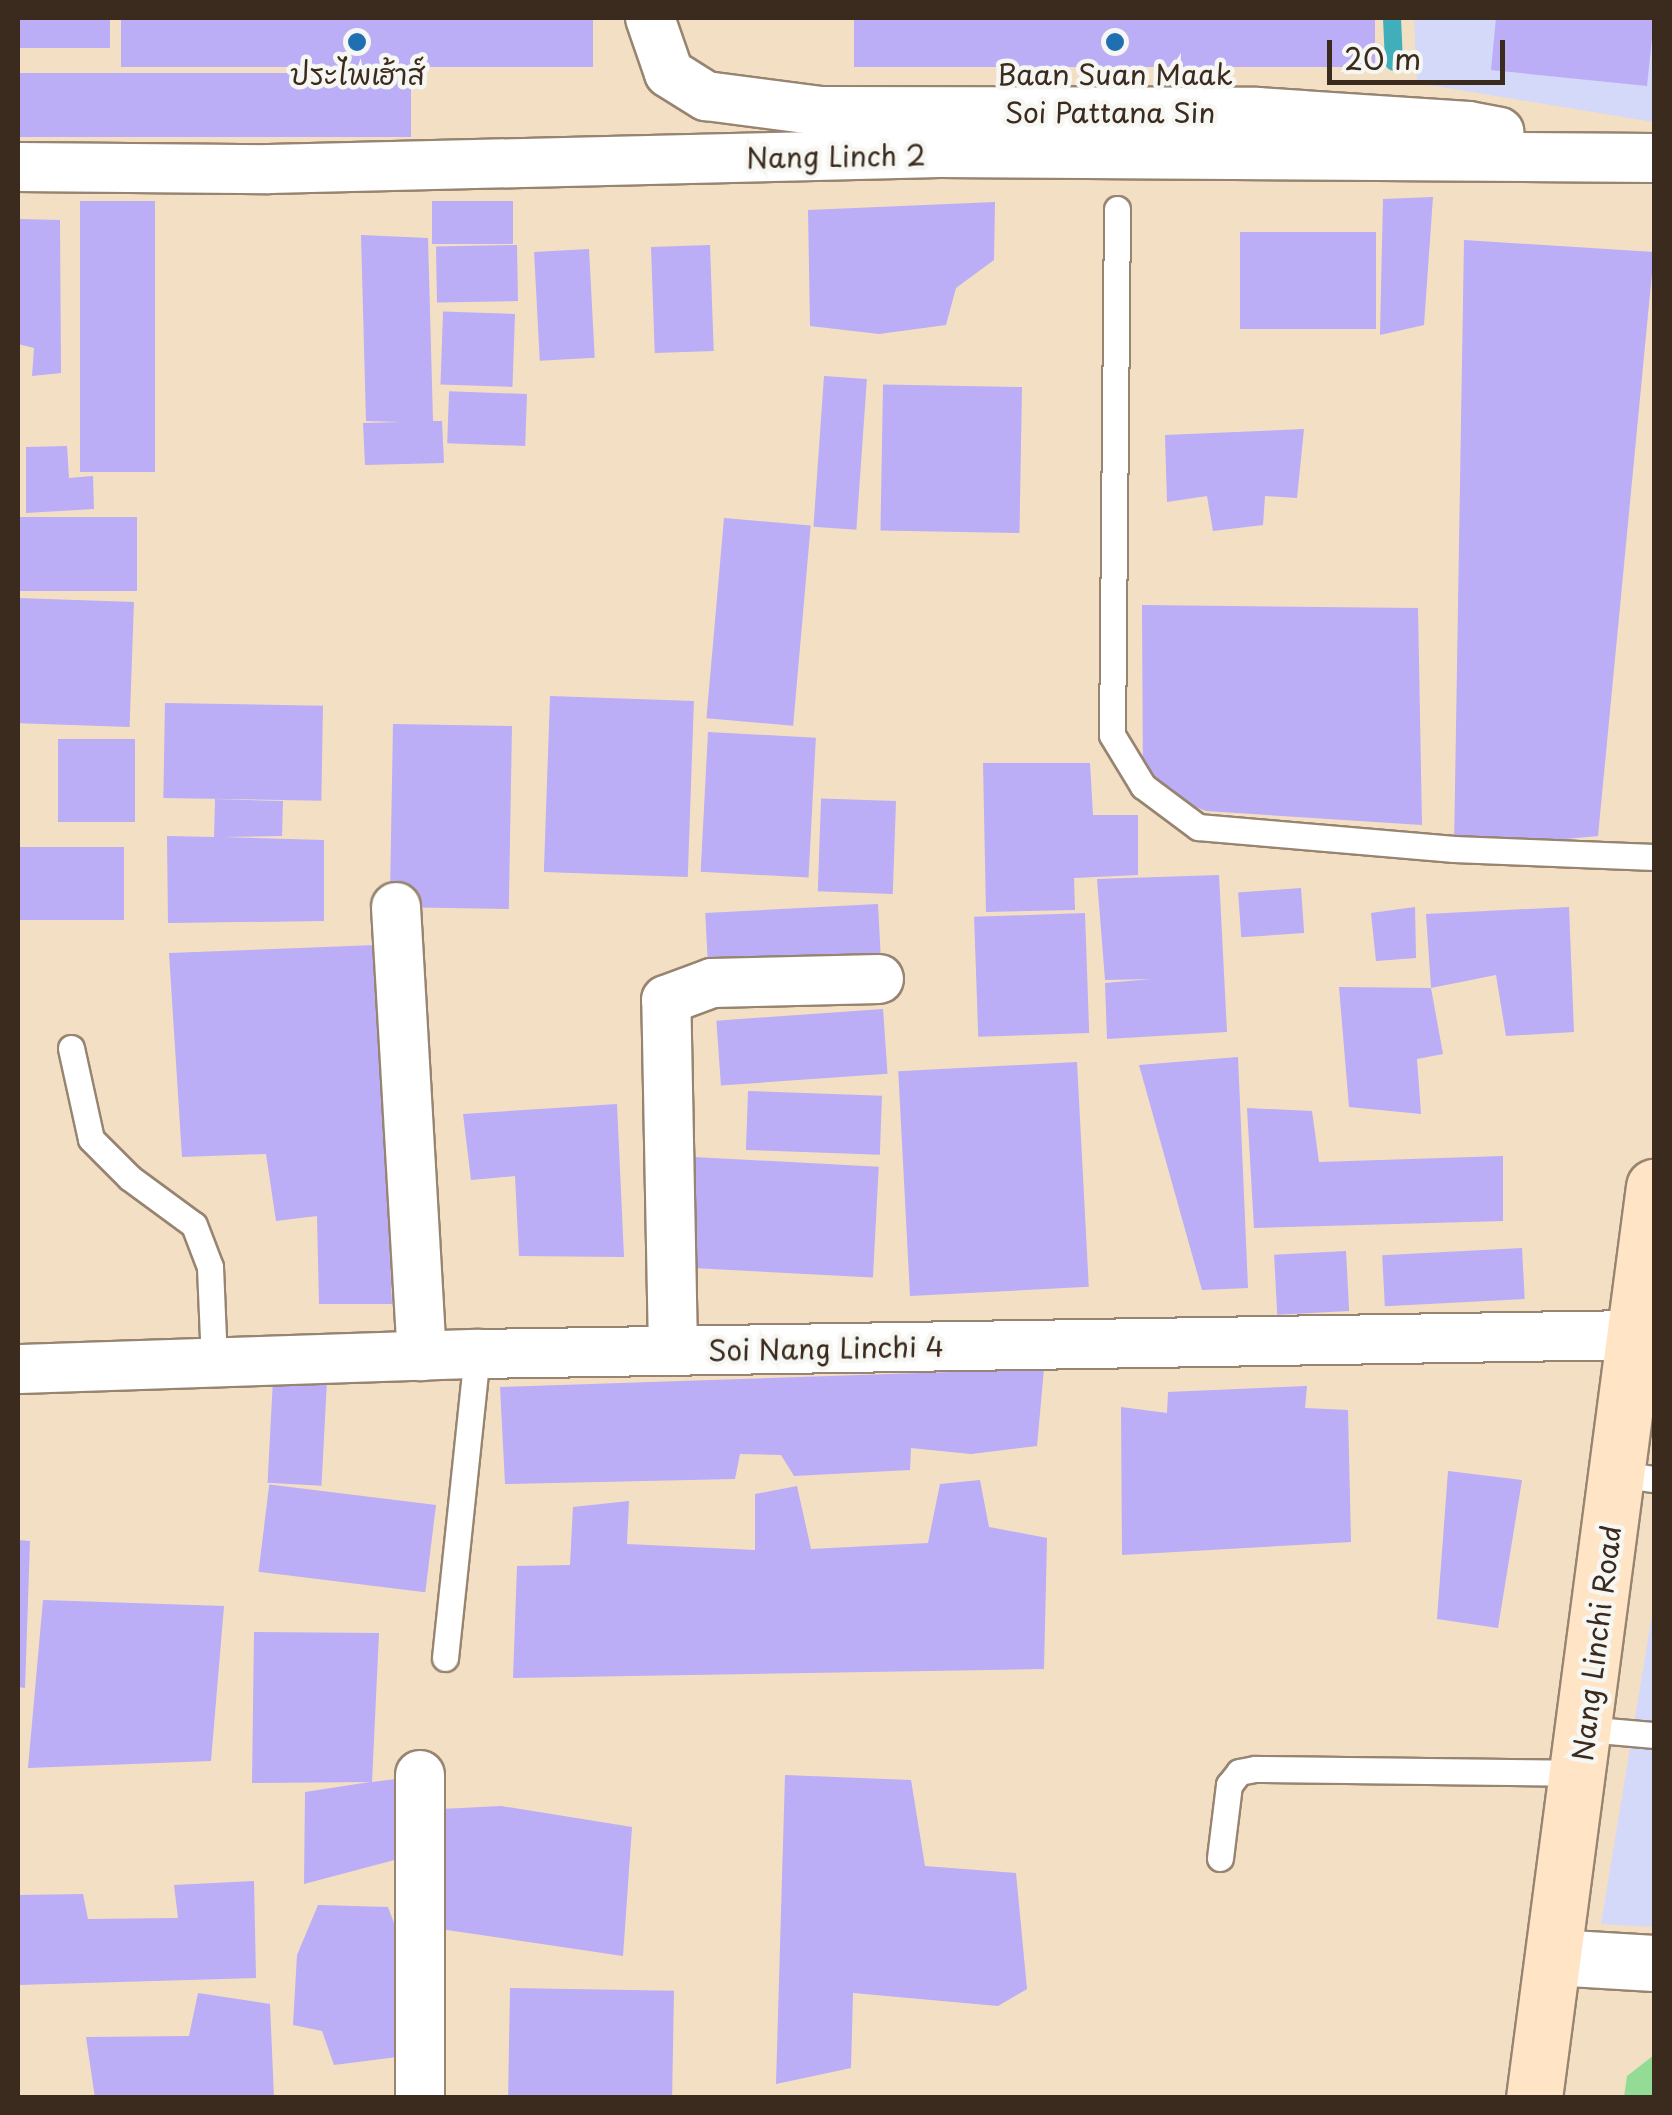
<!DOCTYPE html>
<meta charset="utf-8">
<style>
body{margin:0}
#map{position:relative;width:1672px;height:2115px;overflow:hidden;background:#f3dfc4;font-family:"Playpen Sans","Playpen Sans Thai",sans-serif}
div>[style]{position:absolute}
.built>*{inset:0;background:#d4d8f9}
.green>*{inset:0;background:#94dc96}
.stream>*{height:18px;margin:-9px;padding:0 9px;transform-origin:9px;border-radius:9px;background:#40afbb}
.building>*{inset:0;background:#bbadf6;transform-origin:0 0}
.roads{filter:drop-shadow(2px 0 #978471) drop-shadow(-2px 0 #978471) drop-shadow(0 2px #978471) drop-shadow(0 -2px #978471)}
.service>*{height:25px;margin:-12.5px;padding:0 12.5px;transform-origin:12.5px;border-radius:12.5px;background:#fff}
.minor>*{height:48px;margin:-24px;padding:0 24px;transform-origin:24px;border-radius:24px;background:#fff}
.tertiary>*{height:55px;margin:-27.5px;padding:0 27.5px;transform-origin:27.5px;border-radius:27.5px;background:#fff}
.secondary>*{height:55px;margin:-27.5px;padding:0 27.5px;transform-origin:27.5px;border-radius:27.5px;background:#ffe4c6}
.dots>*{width:28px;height:28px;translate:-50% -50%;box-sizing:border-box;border:5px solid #f6f6f2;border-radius:50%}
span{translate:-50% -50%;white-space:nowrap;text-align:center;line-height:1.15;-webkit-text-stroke:9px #f6f6f2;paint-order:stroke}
.poi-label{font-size:28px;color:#3b2a1e}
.street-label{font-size:28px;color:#3b2a1e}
.frame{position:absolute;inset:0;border:20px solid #3b2a1e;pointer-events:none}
.scale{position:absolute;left:1327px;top:40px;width:178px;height:45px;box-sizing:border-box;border:5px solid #3b2a1e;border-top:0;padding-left:12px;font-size:30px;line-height:35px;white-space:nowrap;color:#3b2a1e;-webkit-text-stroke:8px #f6f6f2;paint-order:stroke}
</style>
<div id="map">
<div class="built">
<div style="clip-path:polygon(1414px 18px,1654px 18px,1654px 122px,1417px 83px)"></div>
<div style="clip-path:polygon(1654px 1603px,1654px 1927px,1601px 1924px)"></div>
</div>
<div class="green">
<div style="clip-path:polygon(1654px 2055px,1654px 2097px,1624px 2097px,1627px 2076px)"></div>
</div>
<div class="stream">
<div style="left:1392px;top:18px;width:44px;rotate:87.4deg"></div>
</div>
<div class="building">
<div style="left:18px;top:18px;width:92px;height:30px"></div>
<div style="left:121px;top:18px;width:472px;height:49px"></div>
<div style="left:854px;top:18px;width:521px;height:49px"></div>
<div style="clip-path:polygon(1496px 18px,1654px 18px,1647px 86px,1491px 70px)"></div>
<div style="left:411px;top:73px;width:64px;height:393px;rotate:90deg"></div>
<div style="clip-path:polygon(1433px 197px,1424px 325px,1380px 335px,1383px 199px)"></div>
<div style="left:155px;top:201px;width:271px;height:75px;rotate:90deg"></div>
<div style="left:432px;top:201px;width:81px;height:43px"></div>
<div style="clip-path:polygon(995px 202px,994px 260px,956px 288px,946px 325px,879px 334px,810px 326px,808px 210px)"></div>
<div style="clip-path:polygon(18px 219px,60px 220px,61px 373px,32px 376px,34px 348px,18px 344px)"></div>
<div style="left:1240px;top:232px;width:136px;height:97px"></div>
<div style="clip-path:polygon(361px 235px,428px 238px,433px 421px,442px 421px,444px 463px,365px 465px,363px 423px,402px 422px,366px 421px)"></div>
<div style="clip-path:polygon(1464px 240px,1654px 252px,1598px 836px,1454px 849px)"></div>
<div style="left:517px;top:245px;width:56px;height:81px;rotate:89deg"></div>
<div style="left:710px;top:245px;width:106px;height:59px;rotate:88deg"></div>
<div style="left:589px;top:249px;width:109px;height:55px;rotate:87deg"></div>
<div style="left:515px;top:314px;width:73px;height:72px;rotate:92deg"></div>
<div style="left:824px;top:376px;width:43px;height:151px;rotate:4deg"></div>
<div style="left:1022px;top:387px;width:146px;height:139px;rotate:91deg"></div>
<div style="left:527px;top:394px;width:52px;height:78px;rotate:92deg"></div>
<div style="clip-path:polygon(1304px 429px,1297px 498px,1265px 496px,1263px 525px,1213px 531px,1207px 496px,1167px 502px,1165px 435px)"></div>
<div style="clip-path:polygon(67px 446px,69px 478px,93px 476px,94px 509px,26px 513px,26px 447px)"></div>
<div style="left:18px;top:517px;width:119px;height:74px"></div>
<div style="left:724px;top:518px;width:87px;height:201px;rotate:5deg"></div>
<div style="left:18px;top:598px;width:116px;height:125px;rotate:2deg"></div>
<div style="clip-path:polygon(1142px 605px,1418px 608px,1422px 825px,1206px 811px,1143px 786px)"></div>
<div style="left:550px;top:696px;width:144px;height:176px;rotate:2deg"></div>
<div style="left:165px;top:703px;width:158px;height:95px;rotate:1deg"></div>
<div style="left:393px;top:724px;width:119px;height:183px;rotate:1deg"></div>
<div style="left:708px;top:732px;width:108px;height:140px;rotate:3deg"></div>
<div style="left:135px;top:739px;width:83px;height:77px;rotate:90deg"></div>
<div style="clip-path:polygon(983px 763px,1090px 763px,1093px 815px,1138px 815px,1138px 875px,1074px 878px,1075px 910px,986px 912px)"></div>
<div style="clip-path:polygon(215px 799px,283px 801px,282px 836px,222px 837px,324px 840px,324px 921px,168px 923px,167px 836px,214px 837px)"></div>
<div style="left:896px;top:801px;width:93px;height:75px;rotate:92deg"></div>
<div style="left:18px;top:847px;width:106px;height:73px"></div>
<div style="clip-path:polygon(1219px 875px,1227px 1032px,1107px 1039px,1105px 983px,1152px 979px,1105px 980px,1097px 879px)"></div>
<div style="left:1301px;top:888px;width:45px;height:63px;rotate:86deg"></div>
<div style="left:878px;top:904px;width:58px;height:173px;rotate:87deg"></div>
<div style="clip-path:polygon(1415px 907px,1416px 958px,1376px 961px,1371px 913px)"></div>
<div style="clip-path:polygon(1569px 907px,1574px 1032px,1506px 1036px,1496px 975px,1431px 988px,1443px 1054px,1417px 1059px,1421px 1114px,1349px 1107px,1339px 987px,1431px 988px,1426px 914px)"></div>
<div style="left:1085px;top:913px;width:120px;height:111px;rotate:88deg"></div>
<div style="clip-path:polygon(376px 945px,392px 1304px,319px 1304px,317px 1216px,276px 1221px,266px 1154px,182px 1157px,169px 953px)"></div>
<div style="left:883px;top:1009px;width:65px;height:167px;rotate:86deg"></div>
<div style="clip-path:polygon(1238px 1057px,1248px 1288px,1202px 1290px,1139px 1065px)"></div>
<div style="left:1077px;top:1062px;width:225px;height:179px;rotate:87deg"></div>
<div style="left:748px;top:1091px;width:134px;height:59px;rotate:2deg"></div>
<div style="clip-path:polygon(617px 1104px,624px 1257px,519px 1256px,515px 1176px,471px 1180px,463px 1114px)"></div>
<div style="clip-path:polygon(1247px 1108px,1312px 1111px,1319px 1162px,1503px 1156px,1503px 1221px,1254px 1228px)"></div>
<div style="left:694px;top:1157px;width:185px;height:111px;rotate:3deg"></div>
<div style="left:1522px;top:1248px;width:51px;height:140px;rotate:87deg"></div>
<div style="left:1346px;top:1251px;width:60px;height:72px;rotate:87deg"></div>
<div style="clip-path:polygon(1044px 1369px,1037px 1446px,971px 1454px,911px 1448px,910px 1470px,794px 1476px,781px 1455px,740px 1454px,735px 1479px,505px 1484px,500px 1387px)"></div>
<div style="left:273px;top:1379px;width:54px;height:104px;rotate:3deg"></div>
<div style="clip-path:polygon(1307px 1386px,1305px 1408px,1348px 1410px,1351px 1542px,1122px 1555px,1121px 1407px,1167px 1413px,1168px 1392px)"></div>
<div style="clip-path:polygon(1448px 1471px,1522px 1480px,1498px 1628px,1437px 1619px)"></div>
<div style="clip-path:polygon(980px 1480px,989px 1527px,1047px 1538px,1044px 1669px,513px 1678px,517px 1566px,570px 1565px,573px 1507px,629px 1501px,627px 1544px,755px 1550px,755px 1494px,797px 1486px,811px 1549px,928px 1543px,940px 1484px)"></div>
<div style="left:436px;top:1505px;width:88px;height:168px;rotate:97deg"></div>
<div style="clip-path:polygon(18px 1540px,30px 1541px,25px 1688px,18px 1687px)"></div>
<div style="clip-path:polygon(43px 1600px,224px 1606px,211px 1761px,28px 1768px)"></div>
<div style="clip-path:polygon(254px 1632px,379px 1633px,372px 1782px,396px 1779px,402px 1858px,304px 1884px,305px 1792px,370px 1782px,252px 1783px)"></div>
<div style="clip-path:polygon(785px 1775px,911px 1780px,925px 1866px,1016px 1873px,1027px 1989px,998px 2006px,853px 1993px,851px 2068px,776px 2084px)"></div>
<div style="clip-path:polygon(501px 1806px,632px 1827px,623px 1956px,440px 1929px,441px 1809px)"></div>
<div style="clip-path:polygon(254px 1881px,256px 1978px,18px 1985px,18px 1895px,83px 1894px,88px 1919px,178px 1918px,174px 1885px)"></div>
<div style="clip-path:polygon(318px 1905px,388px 1907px,400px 1939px,397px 2057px,334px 2065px,322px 2031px,293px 2025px,297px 1955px)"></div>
<div style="left:510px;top:1988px;width:164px;height:110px;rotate:1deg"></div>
<div style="clip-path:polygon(198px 1993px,270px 2004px,274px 2098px,95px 2098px,86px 2037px,189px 2036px)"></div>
</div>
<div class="roads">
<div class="service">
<div style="left:1117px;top:209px;width:526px;rotate:90.54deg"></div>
<div style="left:1112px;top:735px;width:60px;rotate:58.7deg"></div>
<div style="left:1143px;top:786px;width:69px;rotate:36.7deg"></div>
<div style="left:1198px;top:827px;width:257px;rotate:4.9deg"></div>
<div style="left:1454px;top:849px;width:200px;rotate:2.3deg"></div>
<div style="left:71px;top:1048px;width:93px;rotate:77.6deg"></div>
<div style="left:91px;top:1139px;width:55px;rotate:45deg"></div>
<div style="left:130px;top:1178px;width:79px;rotate:36.3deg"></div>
<div style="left:194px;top:1225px;width:45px;rotate:69.1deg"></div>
<div style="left:210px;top:1267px;width:95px;rotate:87.6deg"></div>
<div style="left:1618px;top:1474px;width:36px;rotate:8deg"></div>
<div style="left:445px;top:1658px;width:306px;rotate:-84deg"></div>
<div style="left:1585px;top:1729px;width:69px;rotate:5deg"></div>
<div style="left:1220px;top:1858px;width:74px;rotate:-83deg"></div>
<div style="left:1229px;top:1785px;width:16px;rotate:-52deg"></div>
<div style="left:1239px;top:1772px;width:16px;rotate:-11deg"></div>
<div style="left:1255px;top:1769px;width:324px;rotate:0.7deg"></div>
</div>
<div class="minor">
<div style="left:650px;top:18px;width:58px;rotate:70.9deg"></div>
<div style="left:669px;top:73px;width:44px;rotate:31.9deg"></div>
<div style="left:706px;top:96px;width:116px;rotate:7.4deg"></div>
<div style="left:821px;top:111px;width:436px;rotate:0.1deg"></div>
<div style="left:1257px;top:112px;width:212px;rotate:3.8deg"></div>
<div style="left:1469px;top:126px;width:31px;rotate:11deg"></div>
<div style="left:18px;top:167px;width:251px;rotate:0.5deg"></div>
<div style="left:269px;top:169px;width:671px;rotate:-1.37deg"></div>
<div style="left:940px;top:153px;width:714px;rotate:0.4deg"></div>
<div style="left:396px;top:907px;width:450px;rotate:86.7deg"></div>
<div style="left:673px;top:1350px;width:350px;rotate:-91.1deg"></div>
<div style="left:666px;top:1000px;width:49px;rotate:-20.3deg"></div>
<div style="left:712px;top:983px;width:167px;rotate:-1.4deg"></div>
<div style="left:18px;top:1369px;width:459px;rotate:-1.9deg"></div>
<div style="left:477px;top:1354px;width:1158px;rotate:-0.94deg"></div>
<div style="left:420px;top:2098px;width:323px;rotate:-90deg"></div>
</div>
<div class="tertiary">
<div style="left:1553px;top:1957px;width:101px;rotate:3.4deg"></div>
</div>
<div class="secondary">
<div style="left:1534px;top:2098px;width:919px;rotate:-82.5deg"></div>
</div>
</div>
<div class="dots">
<div style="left:357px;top:42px;background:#1f6fb2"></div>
<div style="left:1115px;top:42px;background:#1f6fb2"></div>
</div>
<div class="poi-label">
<span style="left:357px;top:74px">ประไพเฮ้าส์</span>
<span style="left:1115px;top:74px">Baan Suan Maak</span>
</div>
<div class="street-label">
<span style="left:1110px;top:112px">Soi Pattana Sin</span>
<span style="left:836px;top:156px;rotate:-1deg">Nang Linch 2</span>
<span style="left:826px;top:1348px;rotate:-1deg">Soi Nang Linchi 4</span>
<span style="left:1596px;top:1643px;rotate:-83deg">Nang Linchi Road</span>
</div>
<div class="frame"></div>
<div class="scale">20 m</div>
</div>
